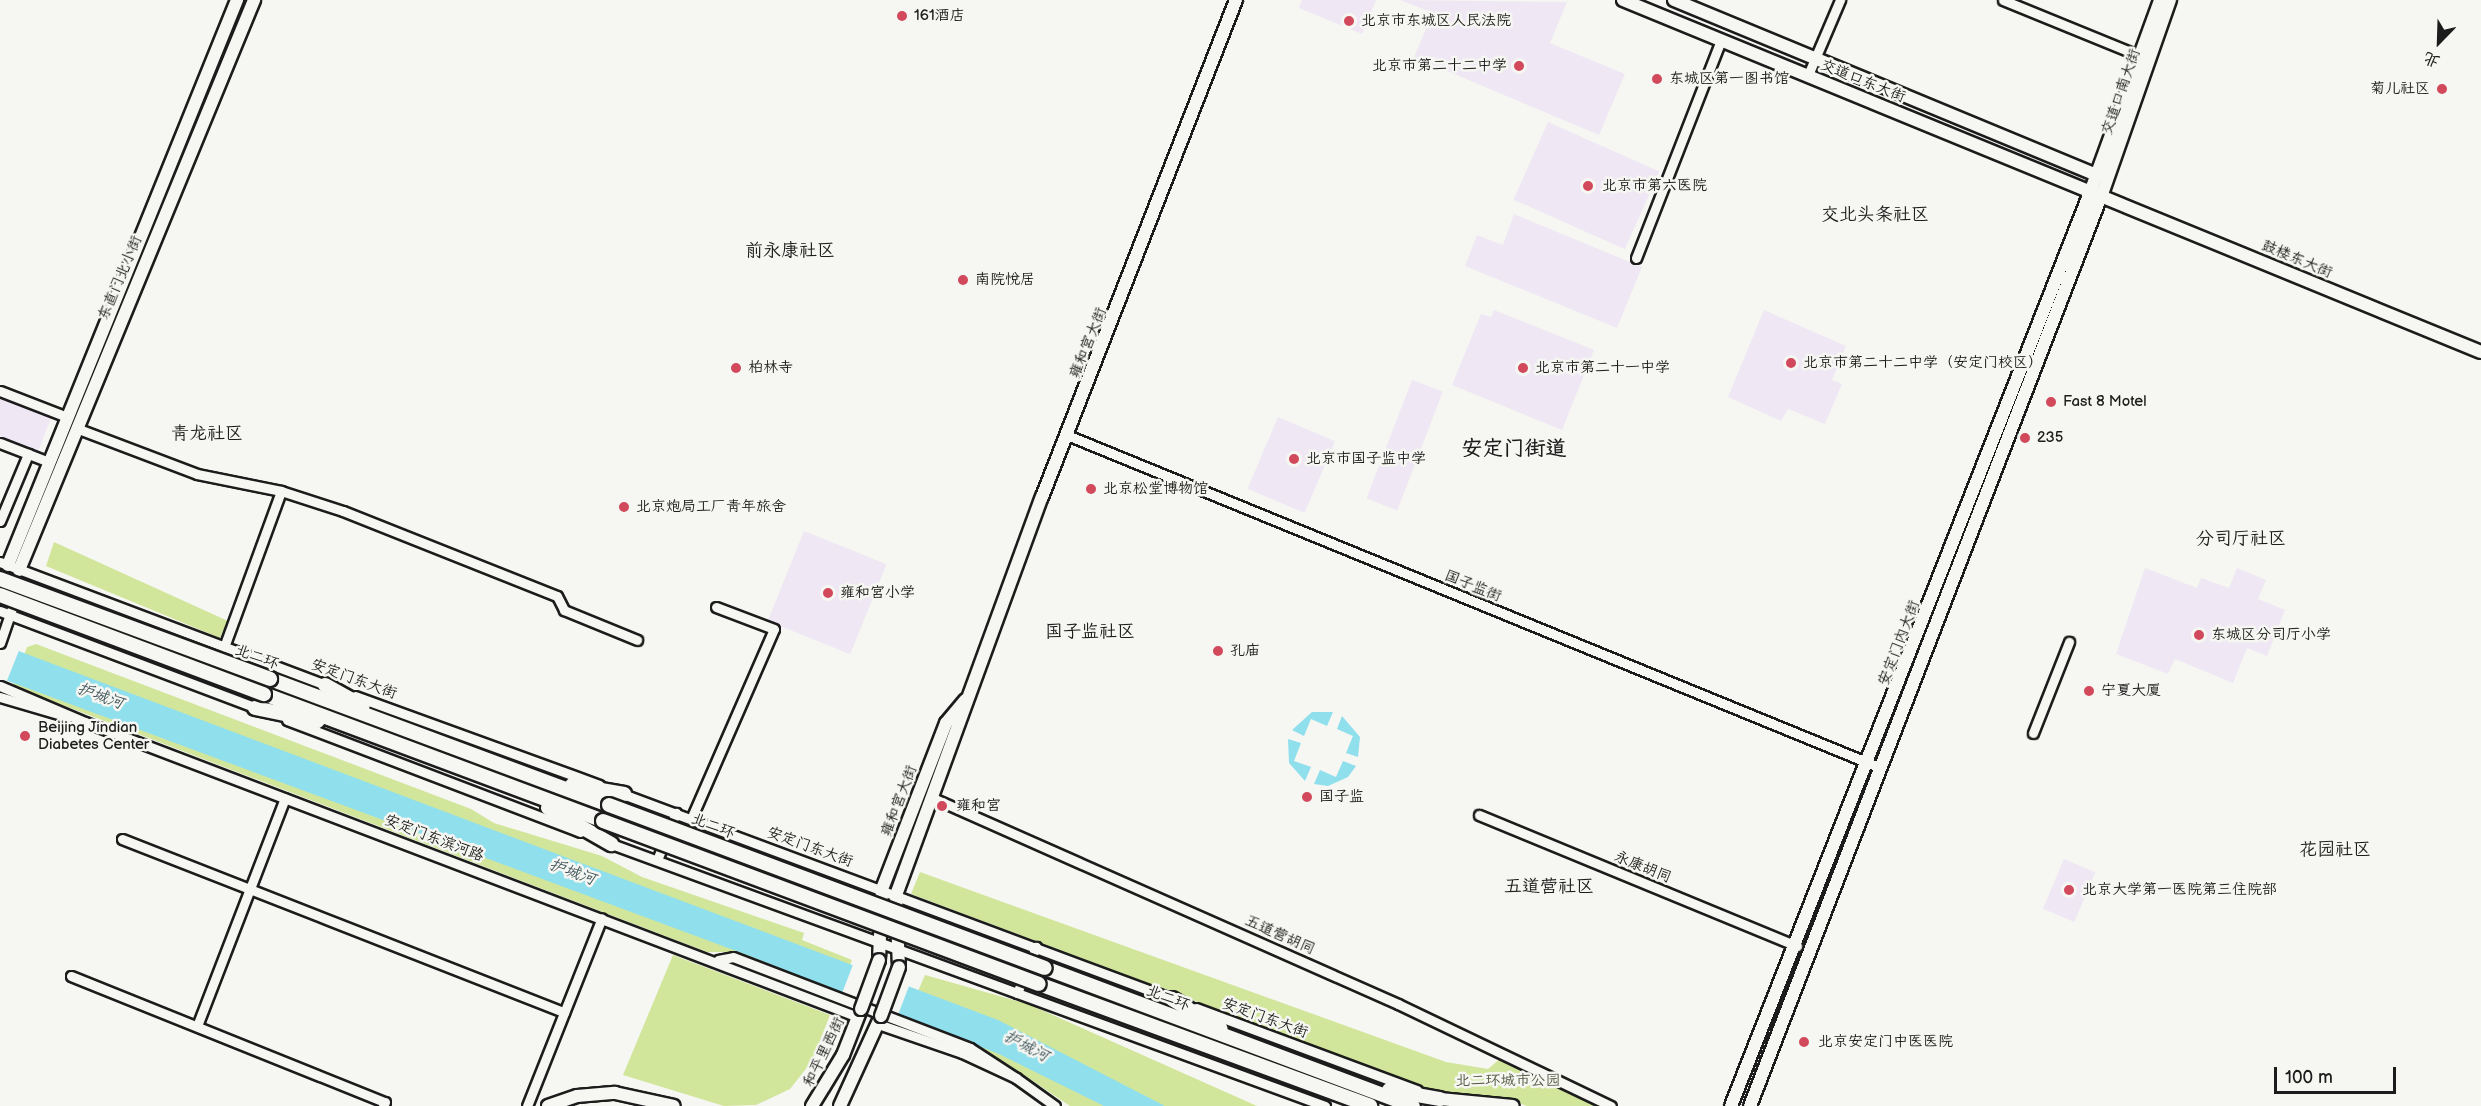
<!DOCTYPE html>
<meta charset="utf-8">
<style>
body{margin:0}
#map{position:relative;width:2481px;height:1106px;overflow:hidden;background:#f6f6f2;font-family:"Balsamiq Sans","LXGW WenKai TC",sans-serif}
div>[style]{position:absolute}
.built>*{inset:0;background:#efe8f4;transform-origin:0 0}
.green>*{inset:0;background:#d1e69b}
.water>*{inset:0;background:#90dfed}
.pier>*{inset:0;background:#f6f6f2;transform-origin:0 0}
.roads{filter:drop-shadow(2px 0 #1c1c1c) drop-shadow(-2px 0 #1c1c1c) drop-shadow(0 2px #1c1c1c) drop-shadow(0 -2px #1c1c1c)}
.minor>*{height:9px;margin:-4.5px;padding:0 4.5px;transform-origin:4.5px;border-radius:4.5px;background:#f6f6f2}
.major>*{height:12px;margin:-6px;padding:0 6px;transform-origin:6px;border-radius:6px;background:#f6f6f2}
.highway>*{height:14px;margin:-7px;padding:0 7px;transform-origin:7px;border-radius:7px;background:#f6f6f2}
.bridges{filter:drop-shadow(2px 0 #1c1c1c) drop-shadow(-2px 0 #1c1c1c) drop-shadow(0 2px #1c1c1c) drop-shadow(0 -2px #1c1c1c)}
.major-bridge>*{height:12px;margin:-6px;padding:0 6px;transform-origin:6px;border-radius:6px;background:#f6f6f2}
.highway-bridge>*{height:14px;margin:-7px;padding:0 7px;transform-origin:7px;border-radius:7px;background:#f6f6f2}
.dots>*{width:16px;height:16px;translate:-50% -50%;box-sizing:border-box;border:3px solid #f6f6f2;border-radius:50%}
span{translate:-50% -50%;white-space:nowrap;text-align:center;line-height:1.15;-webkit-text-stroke:5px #f6f6f2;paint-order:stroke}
.poi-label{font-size:15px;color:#1c1c1c}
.left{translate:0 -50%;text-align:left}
.right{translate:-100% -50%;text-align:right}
.street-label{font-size:15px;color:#1c1c1c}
.park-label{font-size:15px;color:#525942}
.water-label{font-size:16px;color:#3f565b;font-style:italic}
.quarter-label{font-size:18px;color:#1c1c1c}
.district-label{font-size:21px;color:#1c1c1c;font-weight:700}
.north{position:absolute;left:2409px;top:12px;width:60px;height:60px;-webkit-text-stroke:4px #f6f6f2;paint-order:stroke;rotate:203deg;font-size:16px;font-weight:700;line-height:24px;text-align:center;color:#1c1c1c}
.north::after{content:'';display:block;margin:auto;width:21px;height:27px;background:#1c1c1c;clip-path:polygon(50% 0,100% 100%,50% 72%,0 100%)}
.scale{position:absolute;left:2274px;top:1067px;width:122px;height:27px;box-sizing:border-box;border:3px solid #1c1c1c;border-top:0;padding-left:8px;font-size:18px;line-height:21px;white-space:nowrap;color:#1c1c1c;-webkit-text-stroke:4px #f6f6f2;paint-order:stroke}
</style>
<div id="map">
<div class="built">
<div style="clip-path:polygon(1302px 0,1376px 0,1362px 34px,1299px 8px)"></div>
<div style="clip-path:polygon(1400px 0,1567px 2px,1550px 43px,1625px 74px,1599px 135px,1414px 57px,1433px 13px)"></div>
<div style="left:1548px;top:122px;width:122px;height:85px;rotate:24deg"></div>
<div style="clip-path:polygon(1514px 214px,1642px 267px,1617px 328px,1465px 266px,1477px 235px,1503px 245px)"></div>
<div style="clip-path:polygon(1494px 310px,1594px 350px,1562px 430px,1452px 385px,1481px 314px,1491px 317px)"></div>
<div style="clip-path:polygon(1764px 310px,1846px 346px,1832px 380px,1842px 384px,1825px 424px,1788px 409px,1781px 421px,1728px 397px)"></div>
<div style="left:1412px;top:380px;width:33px;height:127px;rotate:21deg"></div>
<div style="clip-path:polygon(0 395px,52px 416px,38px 451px,0 436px)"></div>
<div style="left:1278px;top:417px;width:62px;height:78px;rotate:23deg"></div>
<div style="left:804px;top:531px;width:89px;height:97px;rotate:22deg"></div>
<div style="clip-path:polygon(2145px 568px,2197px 588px,2201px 578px,2229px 588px,2237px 568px,2266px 580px,2258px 599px,2285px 610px,2267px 656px,2247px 648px,2233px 683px,2175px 659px,2168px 674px,2116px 654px)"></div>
<div style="left:2064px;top:859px;width:34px;height:54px;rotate:23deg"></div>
</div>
<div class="green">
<div style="clip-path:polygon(54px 542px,228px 621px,220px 638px,46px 566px)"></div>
<div style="clip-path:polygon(36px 644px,471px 809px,494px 823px,602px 856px,642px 877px,804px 933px,802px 940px,852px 960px,839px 993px,730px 952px,707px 952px,13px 686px,27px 647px)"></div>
<div style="clip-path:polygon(920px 872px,1446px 1062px,1488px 1069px,1501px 1058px,1610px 1106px,1527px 1106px,1511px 1100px,1442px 1094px,911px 894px)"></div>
<div style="clip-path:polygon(673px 955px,830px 1015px,812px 1061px,790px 1089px,756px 1105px,724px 1106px,623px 1075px)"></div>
<div style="clip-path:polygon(925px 975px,1028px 1004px,1257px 1106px,1070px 1106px,1006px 1063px,906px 1019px)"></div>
</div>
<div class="water">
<div style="clip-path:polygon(0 644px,998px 1020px,1165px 1106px,1104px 1106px,999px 1054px,747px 955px,0 678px)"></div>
<div style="clip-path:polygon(1312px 712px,1333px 712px,1327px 726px,1311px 719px,1304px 736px,1292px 730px)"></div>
<div style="clip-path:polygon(1342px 716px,1360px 737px,1358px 757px,1346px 753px,1353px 736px,1337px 729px)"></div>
<div style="clip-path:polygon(1288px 739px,1301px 743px,1294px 761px,1311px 767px,1305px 781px,1289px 763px)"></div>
<div style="clip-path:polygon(1343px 761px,1356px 766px,1348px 777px,1328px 786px,1314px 784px,1320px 770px,1336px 777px)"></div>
</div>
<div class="pier">
<div style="clip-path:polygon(0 641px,20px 648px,6px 683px,0 681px)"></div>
<div style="left:854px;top:962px;width:60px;height:35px;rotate:21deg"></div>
</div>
<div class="roads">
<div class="minor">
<div style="left:2003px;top:0;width:146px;rotate:22.2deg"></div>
<div style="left:1808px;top:75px;width:82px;rotate:-66.9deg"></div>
<div style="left:1636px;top:258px;width:231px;rotate:-68.7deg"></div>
<div style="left:0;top:391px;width:72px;rotate:21.2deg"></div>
<div style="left:76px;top:428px;width:129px;rotate:20.8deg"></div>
<div style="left:197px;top:474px;width:86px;rotate:11.4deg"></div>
<div style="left:281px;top:491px;width:65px;rotate:17.9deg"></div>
<div style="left:343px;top:511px;width:230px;rotate:21.7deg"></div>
<div style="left:557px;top:596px;width:16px;rotate:63deg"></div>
<div style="left:564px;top:610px;width:79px;rotate:22.3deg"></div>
<div style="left:1067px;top:435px;width:879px;rotate:22.25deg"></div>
<div style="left:0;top:443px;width:53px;rotate:21.2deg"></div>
<div style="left:0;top:521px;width:73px;rotate:-67.3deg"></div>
<div style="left:0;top:562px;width:351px;rotate:20.7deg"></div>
<div style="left:0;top:611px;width:278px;rotate:20.7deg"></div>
<div style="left:0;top:643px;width:36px;rotate:-71deg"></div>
<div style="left:224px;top:647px;width:166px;rotate:-69.9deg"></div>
<div style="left:0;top:686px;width:92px;rotate:23deg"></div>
<div style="left:85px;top:722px;width:827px;rotate:20.89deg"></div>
<div style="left:355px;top:696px;width:260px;rotate:20deg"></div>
<div style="left:0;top:697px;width:71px;rotate:16.4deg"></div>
<div style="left:287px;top:720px;width:314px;rotate:20.9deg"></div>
<div style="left:2033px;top:733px;width:98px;rotate:-68.4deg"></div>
<div style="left:620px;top:793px;width:592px;rotate:20.45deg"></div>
<div style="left:933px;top:798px;width:509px;rotate:23.89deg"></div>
<div style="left:1398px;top:1004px;width:236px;rotate:25.6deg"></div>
<div style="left:1479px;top:815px;width:344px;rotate:22.4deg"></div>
<div style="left:691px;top:819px;width:207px;rotate:-66.4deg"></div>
<div style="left:774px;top:629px;width:62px;rotate:-159.2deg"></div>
<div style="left:122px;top:839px;width:475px;rotate:21.4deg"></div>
<div style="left:606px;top:842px;width:766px;rotate:20.16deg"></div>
<div style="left:657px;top:860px;width:51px;rotate:-68deg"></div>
<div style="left:718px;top:960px;width:15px;rotate:-11deg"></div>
<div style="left:733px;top:957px;width:254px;rotate:21deg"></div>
<div style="left:970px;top:1048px;width:55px;rotate:33.1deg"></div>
<div style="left:71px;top:976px;width:338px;rotate:21.9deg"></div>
<div style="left:385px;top:1102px;width:4px;rotate:117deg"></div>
<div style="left:1017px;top:993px;width:50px;rotate:-67.6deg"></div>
<div style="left:1196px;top:1008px;width:236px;rotate:20.4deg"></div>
<div style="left:878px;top:1024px;width:89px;rotate:19deg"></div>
<div style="left:962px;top:1053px;width:60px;rotate:24.8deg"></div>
<div style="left:1016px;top:1078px;width:48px;rotate:35.7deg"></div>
<div style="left:197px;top:1026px;width:244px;rotate:-68.9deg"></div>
<div style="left:527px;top:1106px;width:202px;rotate:-68.3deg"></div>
</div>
<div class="major">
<div style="left:1623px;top:0;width:927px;rotate:22.31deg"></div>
<div style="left:1674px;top:0;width:458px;rotate:22.5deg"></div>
<div style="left:8px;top:565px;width:610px;rotate:-67.94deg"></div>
<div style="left:19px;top:570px;width:617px;rotate:-67.59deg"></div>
<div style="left:879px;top:960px;width:71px;rotate:-87.6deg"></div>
<div style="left:882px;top:889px;width:178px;rotate:-68.9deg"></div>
<div style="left:946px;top:723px;width:30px;rotate:-50deg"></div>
<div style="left:899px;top:967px;width:72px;rotate:-92.4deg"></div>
<div style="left:896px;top:895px;width:424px;rotate:-69.9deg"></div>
<div style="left:1042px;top:497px;width:534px;rotate:-68.68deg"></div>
<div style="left:1440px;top:1099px;width:73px;rotate:5.5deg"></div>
<div style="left:548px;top:1106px;width:31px;rotate:-19deg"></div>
<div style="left:577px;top:1096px;width:38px;rotate:-5deg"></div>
<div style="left:615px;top:1093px;width:60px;rotate:12.4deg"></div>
<div style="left:812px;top:1106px;width:60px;rotate:-58.7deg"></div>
<div style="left:843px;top:1055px;width:49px;rotate:-68.6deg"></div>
<div style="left:840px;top:1106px;width:99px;rotate:-65.5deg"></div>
<div style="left:1731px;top:1106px;width:984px;rotate:-68.54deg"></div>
<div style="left:2091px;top:190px;width:202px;rotate:-70deg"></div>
<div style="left:1750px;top:1106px;width:978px;rotate:-68.9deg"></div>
<div style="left:2102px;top:194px;width:206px;rotate:-70.7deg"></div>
</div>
<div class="highway">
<div style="left:270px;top:679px;width:362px;rotate:20.4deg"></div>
<div style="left:325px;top:685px;width:43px;rotate:28.9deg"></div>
<div style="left:264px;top:694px;width:362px;rotate:20.5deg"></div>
<div style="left:255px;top:708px;width:64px;rotate:11.7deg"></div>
<div style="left:572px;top:785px;width:53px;rotate:9.8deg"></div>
<div style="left:548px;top:808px;width:73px;rotate:29.7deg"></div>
<div style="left:1045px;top:968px;width:393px;rotate:20.6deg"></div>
<div style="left:1039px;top:984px;width:353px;rotate:20.2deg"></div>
<div style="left:1172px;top:999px;width:57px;rotate:31.5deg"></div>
<div style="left:1389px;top:1090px;width:52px;rotate:10deg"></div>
</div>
</div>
<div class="bridges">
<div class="major-bridge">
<div style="left:861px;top:1009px;width:52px;rotate:-69.8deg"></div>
<div style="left:881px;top:1016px;width:52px;rotate:-69.8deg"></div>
</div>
<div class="highway-bridge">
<div style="left:0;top:579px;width:288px;rotate:20.3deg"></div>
<div style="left:0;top:595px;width:282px;rotate:20.6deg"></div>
<div style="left:609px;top:805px;width:465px;rotate:20.5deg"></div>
<div style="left:603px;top:821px;width:465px;rotate:20.5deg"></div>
</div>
</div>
<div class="dots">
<div style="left:902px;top:16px;background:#d1495b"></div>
<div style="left:1349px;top:21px;background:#d1495b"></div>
<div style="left:1519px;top:66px;background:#d1495b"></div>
<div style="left:1657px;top:79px;background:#d1495b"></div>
<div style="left:2442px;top:89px;background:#d1495b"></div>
<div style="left:1588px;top:186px;background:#d1495b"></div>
<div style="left:963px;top:280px;background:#d1495b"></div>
<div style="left:1791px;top:363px;background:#d1495b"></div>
<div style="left:736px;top:368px;background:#d1495b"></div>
<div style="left:1523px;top:368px;background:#d1495b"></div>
<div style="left:2051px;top:402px;background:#d1495b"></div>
<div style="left:2025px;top:438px;background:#d1495b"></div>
<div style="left:1294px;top:459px;background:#d1495b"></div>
<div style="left:1091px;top:489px;background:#d1495b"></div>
<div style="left:624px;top:507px;background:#d1495b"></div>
<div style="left:828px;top:593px;background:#d1495b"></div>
<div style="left:2199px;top:635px;background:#d1495b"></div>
<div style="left:1218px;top:651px;background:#d1495b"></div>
<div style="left:2089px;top:691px;background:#d1495b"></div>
<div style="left:25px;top:736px;background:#d1495b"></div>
<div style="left:1307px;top:797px;background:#d1495b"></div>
<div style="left:942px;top:806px;background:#d1495b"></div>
<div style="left:2069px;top:890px;background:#d1495b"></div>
<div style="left:1804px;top:1042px;background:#d1495b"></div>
</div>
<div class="poi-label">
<span class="left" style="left:914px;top:16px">161酒店</span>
<span class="left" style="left:1361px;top:21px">北京市东城区人民法院</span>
<span class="right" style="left:1507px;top:66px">北京市第二十二中学</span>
<span class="left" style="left:1669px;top:79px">东城区第一图书馆</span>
<span class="right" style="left:2430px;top:89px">菊儿社区</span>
<span class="left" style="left:1602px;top:186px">北京市第六医院</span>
<span class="left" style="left:975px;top:280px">南院悦居</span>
<span class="left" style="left:1803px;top:363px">北京市第二十二中学（安定门校区）</span>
<span class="left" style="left:748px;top:368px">柏林寺</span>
<span class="left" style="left:1535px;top:368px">北京市第二十一中学</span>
<span class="left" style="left:2063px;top:402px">Fast 8 Motel</span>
<span class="left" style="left:2037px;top:438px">235</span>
<span class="left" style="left:1306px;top:459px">北京市国子监中学</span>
<span class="left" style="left:1103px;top:489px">北京松堂博物馆</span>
<span class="left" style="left:636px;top:507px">北京炮局工厂青年旅舍</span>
<span class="left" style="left:840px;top:593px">雍和宫小学</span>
<span class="left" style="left:2211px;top:635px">东城区分司厅小学</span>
<span class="left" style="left:1230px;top:651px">孔庙</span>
<span class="left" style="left:2101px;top:691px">宁夏大厦</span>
<span class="left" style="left:38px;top:736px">Beijing Jindian<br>Diabetes Center</span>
<span class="left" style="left:1319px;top:797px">国子监</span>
<span class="left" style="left:956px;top:806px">雍和宫</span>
<span class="left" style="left:2082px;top:890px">北京大学第一医院第三住院部</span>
<span class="left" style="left:1818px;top:1042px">北京安定门中医医院</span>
</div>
<div class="street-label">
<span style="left:1863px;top:81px;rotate:22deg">交道口东大街</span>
<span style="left:2121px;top:92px;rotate:-71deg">交道口南大街</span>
<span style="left:2297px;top:259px;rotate:23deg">鼓楼东大街</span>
<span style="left:120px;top:278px;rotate:-67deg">东直门北小街</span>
<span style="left:1088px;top:343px;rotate:-68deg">雍和宫大街</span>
<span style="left:1473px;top:586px;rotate:22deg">国子监街</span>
<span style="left:1899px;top:643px;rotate:-69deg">安定门内大街</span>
<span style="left:257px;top:657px;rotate:20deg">北二环</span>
<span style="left:354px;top:679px;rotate:20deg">安定门东大街</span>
<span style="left:899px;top:801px;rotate:-69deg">雍和宫大街</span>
<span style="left:713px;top:826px;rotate:21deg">北二环</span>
<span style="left:434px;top:838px;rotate:21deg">安定门东滨河路</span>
<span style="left:810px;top:847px;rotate:20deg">安定门东大街</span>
<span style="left:1643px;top:867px;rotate:22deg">永康胡同</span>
<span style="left:1280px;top:935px;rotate:24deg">五道营胡同</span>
<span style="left:1168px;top:998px;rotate:21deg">北二环</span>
<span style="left:1265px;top:1018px;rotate:20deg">安定门东大街</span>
<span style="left:824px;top:1052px;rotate:-64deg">和平里西街</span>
</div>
<div class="park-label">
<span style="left:1508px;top:1081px">北二环城市公园</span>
</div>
<div class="water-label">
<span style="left:100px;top:697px;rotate:20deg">护城河</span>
<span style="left:572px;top:873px;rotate:20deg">护城河</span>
<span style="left:1026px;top:1047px;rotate:28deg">护城河</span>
</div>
<div class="quarter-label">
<span style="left:1875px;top:215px">交北头条社区</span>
<span style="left:790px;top:251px">前永康社区</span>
<span style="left:207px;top:434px">青龙社区</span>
<span style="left:2241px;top:539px">分司厅社区</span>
<span style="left:1090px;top:632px">国子监社区</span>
<span style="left:2335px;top:850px">花园社区</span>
<span style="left:1549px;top:887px">五道营社区</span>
</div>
<div class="district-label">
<span style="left:1514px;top:449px">安定门街道</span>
</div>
<div class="north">北</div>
<div class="scale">100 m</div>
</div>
